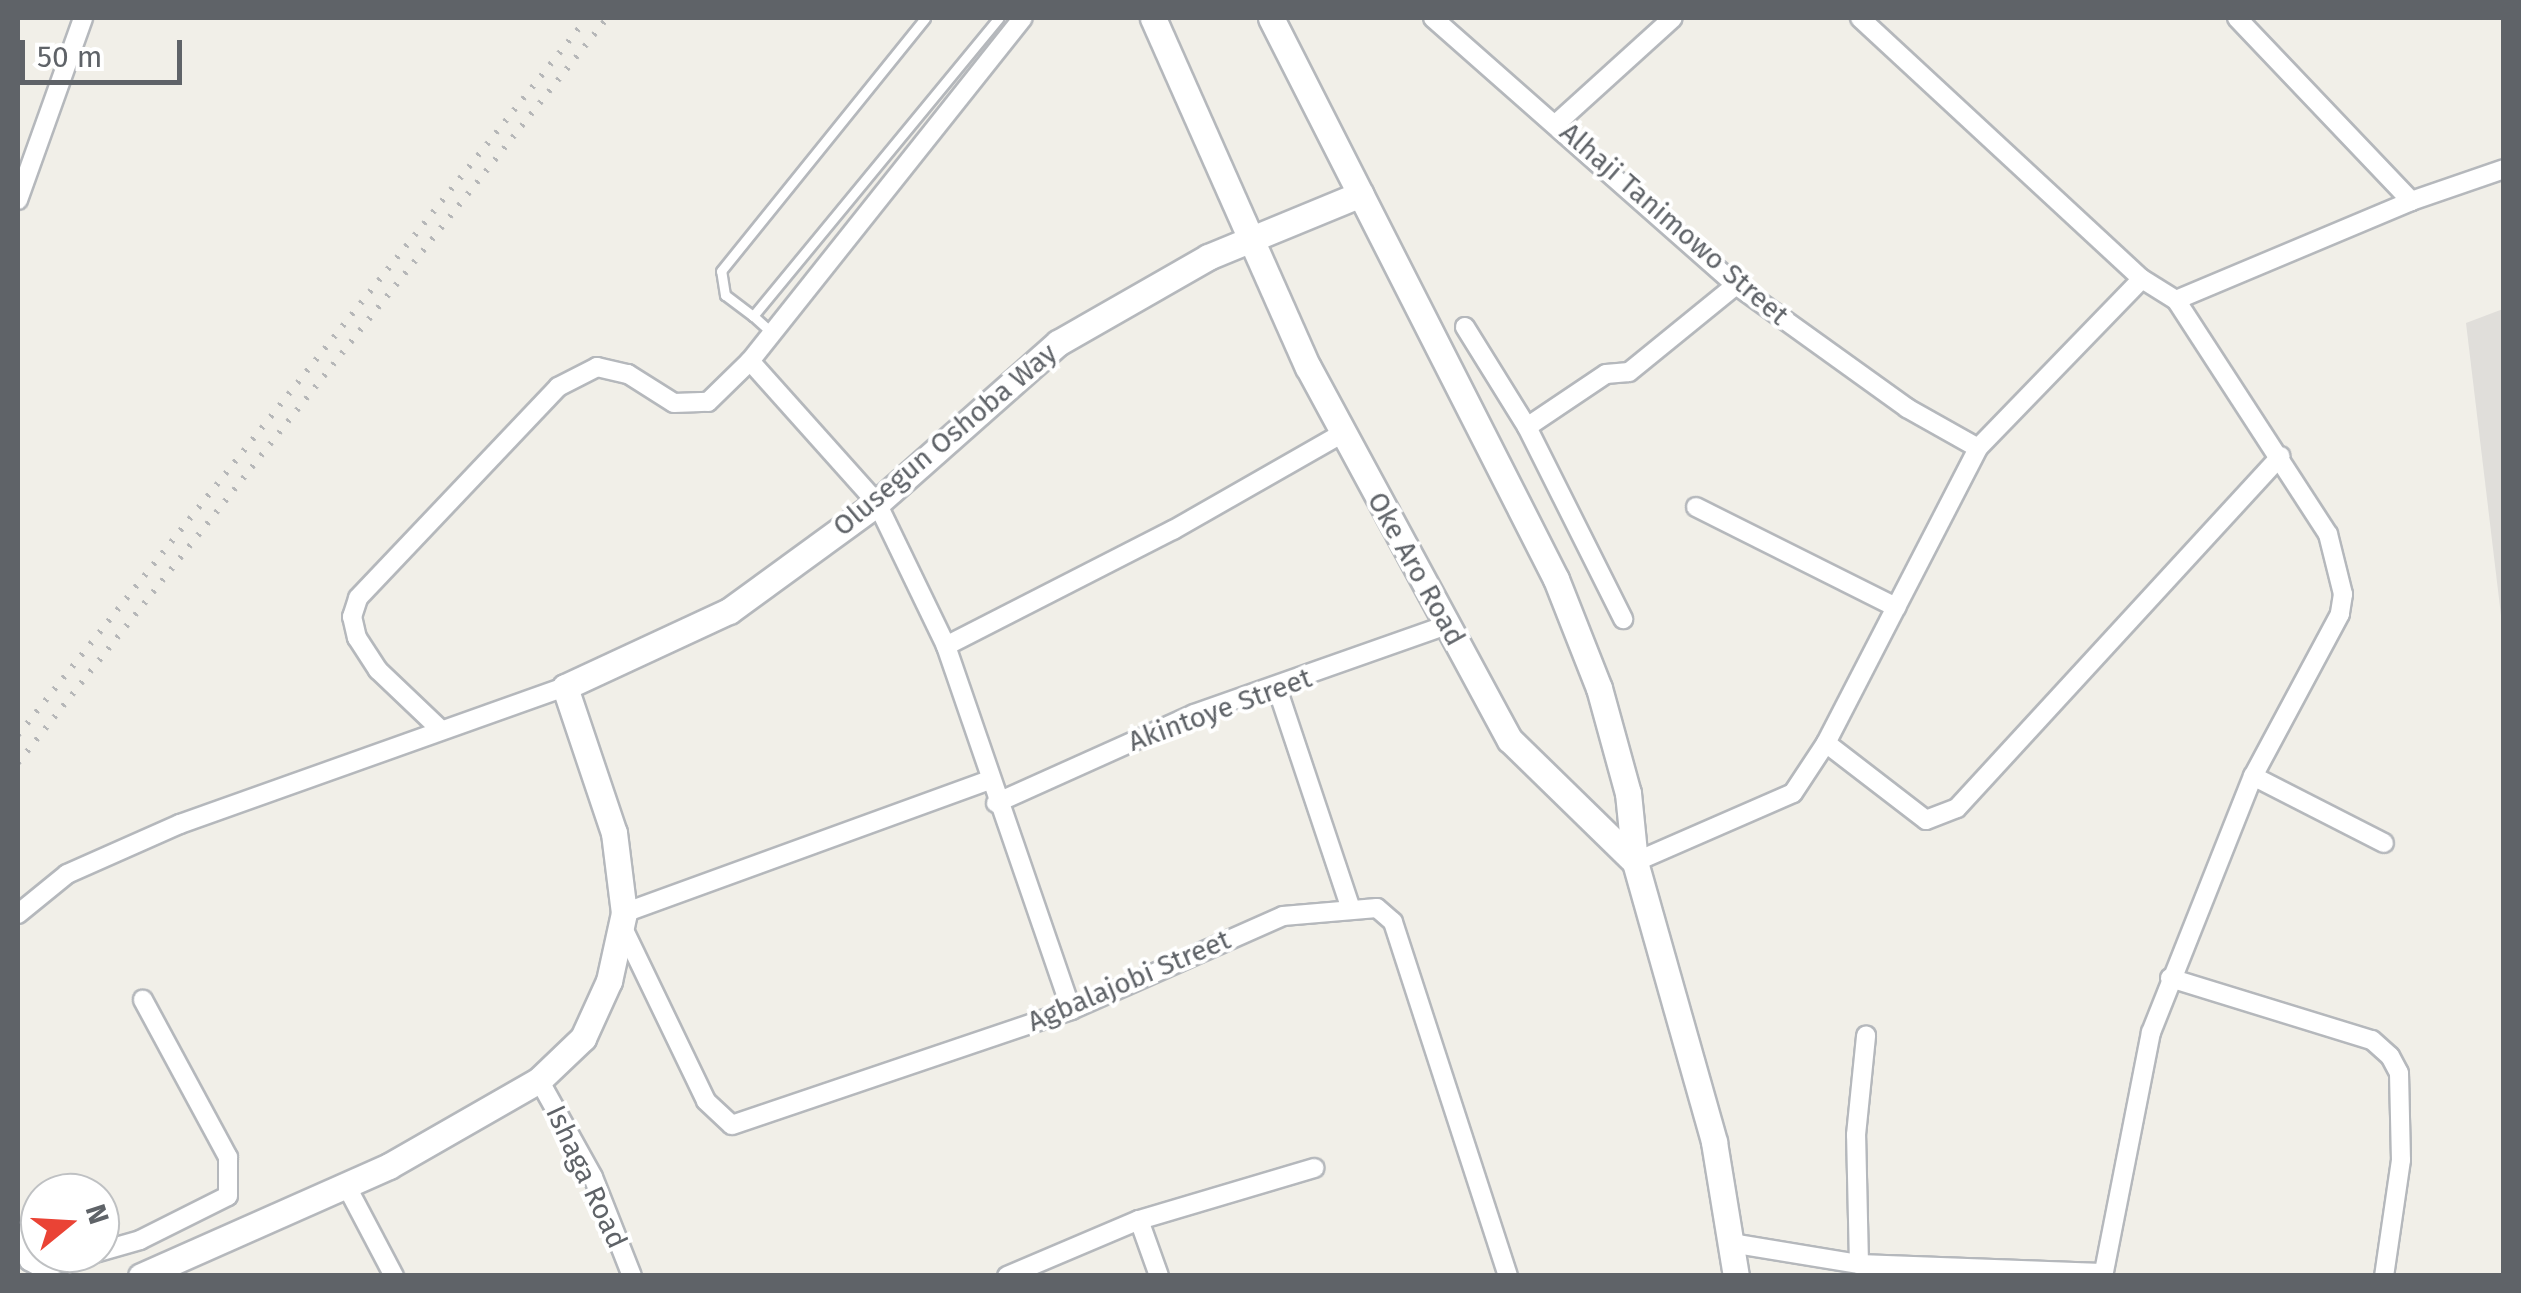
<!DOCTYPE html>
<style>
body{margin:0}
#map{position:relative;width:2521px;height:1293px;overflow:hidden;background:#f1efe8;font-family:"Fira Sans",sans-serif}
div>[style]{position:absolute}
.industrial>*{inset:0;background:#e0deda}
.roads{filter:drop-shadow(2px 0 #b5b8bc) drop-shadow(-2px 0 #b5b8bc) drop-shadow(0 2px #b5b8bc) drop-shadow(0 -2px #b5b8bc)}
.lane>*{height:9px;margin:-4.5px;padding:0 4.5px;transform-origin:4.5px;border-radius:4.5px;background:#fff}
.street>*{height:18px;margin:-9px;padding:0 9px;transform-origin:9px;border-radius:9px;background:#fff}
.secondary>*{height:25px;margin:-12.5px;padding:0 12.5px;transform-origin:12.5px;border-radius:12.5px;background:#fff}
.rail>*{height:6px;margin-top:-3px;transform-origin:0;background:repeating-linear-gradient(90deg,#b6b7b8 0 2.5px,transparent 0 14.5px)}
span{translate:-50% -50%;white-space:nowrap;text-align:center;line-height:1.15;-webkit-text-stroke:8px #fff;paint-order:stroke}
.street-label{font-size:28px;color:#5f6368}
.frame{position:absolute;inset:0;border:20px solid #5f6368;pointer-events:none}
.north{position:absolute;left:20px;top:1173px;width:100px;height:100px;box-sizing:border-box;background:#fff;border:2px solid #bfc1c3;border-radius:50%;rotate:72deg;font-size:28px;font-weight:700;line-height:40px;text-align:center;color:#5f6368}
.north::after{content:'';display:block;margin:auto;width:35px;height:45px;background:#ea4335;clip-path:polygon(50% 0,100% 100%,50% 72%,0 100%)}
.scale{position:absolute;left:20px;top:40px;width:162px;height:45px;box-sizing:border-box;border:5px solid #5f6368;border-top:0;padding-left:12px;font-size:30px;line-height:35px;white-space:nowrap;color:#5f6368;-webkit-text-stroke:8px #fff;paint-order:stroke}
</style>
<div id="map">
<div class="industrial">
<div style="clip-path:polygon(2503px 309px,2504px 309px,2503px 632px,2466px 323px)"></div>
</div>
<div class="roads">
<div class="lane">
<div style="left:753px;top:316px;width:35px;rotate:-143deg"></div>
<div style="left:725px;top:295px;width:24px;rotate:-99deg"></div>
<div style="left:721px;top:271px;width:325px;rotate:-51.1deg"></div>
<div style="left:771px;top:332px;width:24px;rotate:-138deg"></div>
<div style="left:753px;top:316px;width:386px;rotate:-50.5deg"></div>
</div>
<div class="street">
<div style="left:1433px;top:18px;width:404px;rotate:41.4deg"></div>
<div style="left:1736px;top:285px;width:211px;rotate:35.7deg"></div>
<div style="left:1907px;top:408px;width:81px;rotate:29.4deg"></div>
<div style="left:1860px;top:18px;width:384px;rotate:42.8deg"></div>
<div style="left:2142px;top:279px;width:40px;rotate:32deg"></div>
<div style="left:2176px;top:300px;width:279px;rotate:57deg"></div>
<div style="left:2328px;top:534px;width:62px;rotate:76deg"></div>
<div style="left:2343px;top:594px;width:20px;rotate:99deg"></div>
<div style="left:2340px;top:614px;width:184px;rotate:118.2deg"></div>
<div style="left:2253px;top:776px;width:276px;rotate:111.7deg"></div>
<div style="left:2151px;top:1032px;width:249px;rotate:101.1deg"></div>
<div style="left:2237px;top:18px;width:253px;rotate:46.4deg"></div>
<div style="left:1557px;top:123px;width:156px;rotate:-42.2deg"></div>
<div style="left:18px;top:200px;width:193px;rotate:-70.3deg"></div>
<div style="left:2176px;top:300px;width:255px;rotate:-22.8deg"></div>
<div style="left:2411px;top:201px;width:98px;rotate:-19deg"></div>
<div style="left:1465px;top:327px;width:118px;rotate:58.2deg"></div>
<div style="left:1527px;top:427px;width:95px;rotate:-33.9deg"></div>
<div style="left:1606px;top:374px;width:23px;rotate:-5deg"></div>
<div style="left:1629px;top:372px;width:138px;rotate:-39.1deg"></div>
<div style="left:750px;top:361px;width:191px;rotate:48.2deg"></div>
<div style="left:877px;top:503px;width:159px;rotate:64.2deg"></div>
<div style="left:946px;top:646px;width:385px;rotate:71deg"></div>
<div style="left:1527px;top:427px;width:215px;rotate:63.4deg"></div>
<div style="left:1696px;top:507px;width:224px;rotate:26.6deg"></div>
<div style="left:946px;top:646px;width:255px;rotate:-27.1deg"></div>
<div style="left:1173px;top:530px;width:193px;rotate:-29.7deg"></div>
<div style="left:1277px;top:688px;width:230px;rotate:71.5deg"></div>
<div style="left:441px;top:730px;width:87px;rotate:-136.4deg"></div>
<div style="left:378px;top:670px;width:38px;rotate:-123deg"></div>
<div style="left:357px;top:638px;width:22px;rotate:-103deg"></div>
<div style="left:352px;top:617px;width:20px;rotate:-72deg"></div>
<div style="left:358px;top:598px;width:291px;rotate:-46.5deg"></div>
<div style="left:558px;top:387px;width:44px;rotate:-27.1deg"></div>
<div style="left:597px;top:367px;width:32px;rotate:13deg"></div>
<div style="left:628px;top:374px;width:54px;rotate:32.2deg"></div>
<div style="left:674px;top:403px;width:34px;rotate:-2deg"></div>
<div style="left:708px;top:402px;width:59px;rotate:-44.3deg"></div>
<div style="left:750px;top:361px;width:438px;rotate:-51.5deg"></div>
<div style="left:1826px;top:743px;width:126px;rotate:37.6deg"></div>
<div style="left:1926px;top:820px;width:33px;rotate:-21deg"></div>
<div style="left:1957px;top:808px;width:478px;rotate:-47.4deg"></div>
<div style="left:2253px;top:776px;width:147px;rotate:27.1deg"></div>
<div style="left:996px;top:803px;width:217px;rotate:-24.2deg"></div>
<div style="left:1194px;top:714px;width:268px;rotate:-19.4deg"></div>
<div style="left:1635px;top:862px;width:172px;rotate:-23.6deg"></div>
<div style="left:1793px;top:793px;width:60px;rotate:-56.6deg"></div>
<div style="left:1826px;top:743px;width:332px;rotate:-62.7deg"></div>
<div style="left:1978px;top:448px;width:235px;rotate:-45.9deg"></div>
<div style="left:624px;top:913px;width:388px;rotate:-20deg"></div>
<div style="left:18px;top:914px;width:63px;rotate:-39.2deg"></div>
<div style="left:67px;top:874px;width:124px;rotate:-23.9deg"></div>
<div style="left:180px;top:824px;width:409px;rotate:-19.6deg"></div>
<div style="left:621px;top:924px;width:196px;rotate:64.3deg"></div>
<div style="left:706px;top:1101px;width:35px;rotate:43deg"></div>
<div style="left:732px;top:1125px;width:358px;rotate:-18.7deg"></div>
<div style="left:1071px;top:1010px;width:232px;rotate:-23.9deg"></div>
<div style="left:1283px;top:916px;width:94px;rotate:-4.9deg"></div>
<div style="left:1377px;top:908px;width:21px;rotate:41deg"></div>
<div style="left:1393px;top:922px;width:372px;rotate:72deg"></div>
<div style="left:2170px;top:978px;width:211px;rotate:17.1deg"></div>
<div style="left:2372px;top:1040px;width:24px;rotate:42deg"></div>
<div style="left:2390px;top:1056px;width:19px;rotate:62deg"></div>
<div style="left:2399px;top:1073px;width:87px;rotate:88.7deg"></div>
<div style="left:2401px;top:1160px;width:117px;rotate:98.3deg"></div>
<div style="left:539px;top:1080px;width:111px;rotate:60.9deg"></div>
<div style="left:593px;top:1177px;width:106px;rotate:68.5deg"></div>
<div style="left:347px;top:1187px;width:101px;rotate:62.2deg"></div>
<div style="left:1139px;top:1220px;width:59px;rotate:70.3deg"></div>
<div style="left:18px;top:1232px;width:31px;rotate:69deg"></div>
<div style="left:29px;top:1261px;width:15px;rotate:28deg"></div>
<div style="left:42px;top:1268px;width:102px;rotate:-15.9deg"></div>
<div style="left:140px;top:1240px;width:98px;rotate:-26.6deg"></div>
<div style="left:228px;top:1196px;width:39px;rotate:-90deg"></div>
<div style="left:228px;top:1157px;width:179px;rotate:-118.4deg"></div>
<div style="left:1731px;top:1243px;width:130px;rotate:9.3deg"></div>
<div style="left:1859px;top:1264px;width:243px;rotate:2.1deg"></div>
<div style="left:1859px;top:1264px;width:129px;rotate:-91.3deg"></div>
<div style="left:1856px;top:1135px;width:100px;rotate:-84.2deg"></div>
<div style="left:1007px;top:1276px;width:143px;rotate:-23deg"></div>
<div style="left:1139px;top:1220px;width:183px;rotate:-16.5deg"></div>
</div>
<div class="secondary">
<div style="left:1153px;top:18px;width:382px;rotate:66.1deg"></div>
<div style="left:1308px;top:367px;width:424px;rotate:61.6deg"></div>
<div style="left:1510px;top:740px;width:175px;rotate:44.3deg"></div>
<div style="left:1271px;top:18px;width:629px;rotate:63.07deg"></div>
<div style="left:1556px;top:579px;width:117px;rotate:68.5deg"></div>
<div style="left:1599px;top:688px;width:109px;rotate:74.6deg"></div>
<div style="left:1628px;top:793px;width:69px;rotate:84.2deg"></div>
<div style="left:1635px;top:862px;width:291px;rotate:74.2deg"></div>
<div style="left:1714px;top:1142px;width:136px;rotate:80.7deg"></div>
<div style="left:141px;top:1276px;width:271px;rotate:-23.9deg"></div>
<div style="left:389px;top:1166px;width:173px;rotate:-29.8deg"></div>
<div style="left:539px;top:1080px;width:61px;rotate:-43.7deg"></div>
<div style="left:583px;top:1038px;width:63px;rotate:-65.5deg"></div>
<div style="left:609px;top:981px;width:70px;rotate:-77.6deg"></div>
<div style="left:624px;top:913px;width:81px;rotate:-97.1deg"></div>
<div style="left:614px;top:833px;width:154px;rotate:-108.6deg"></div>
<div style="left:565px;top:687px;width:181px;rotate:-24.9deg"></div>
<div style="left:729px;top:611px;width:183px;rotate:-36.1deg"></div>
<div style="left:877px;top:503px;width:242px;rotate:-41.5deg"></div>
<div style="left:1058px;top:343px;width:173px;rotate:-29.8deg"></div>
<div style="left:1208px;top:257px;width:165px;rotate:-22.4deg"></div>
</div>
</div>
<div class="rail">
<div style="left:18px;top:735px;width:904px;rotate:-51.56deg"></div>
<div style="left:18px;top:763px;width:950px;rotate:-51.67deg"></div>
</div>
<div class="street-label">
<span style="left:1674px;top:224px;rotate:41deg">Alhaji Tanimowo Street</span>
<span style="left:945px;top:440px;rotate:-40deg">Olusegun Oshoba Way</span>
<span style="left:1416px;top:569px;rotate:61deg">Oke Aro Road</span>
<span style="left:1220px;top:710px;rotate:-20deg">Akintoye Street</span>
<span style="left:1129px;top:981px;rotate:-23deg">Agbalajobi Street</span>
<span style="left:586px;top:1177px;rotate:65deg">Ishaga Road</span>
</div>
<div class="frame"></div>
<div class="north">N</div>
<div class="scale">50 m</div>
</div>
